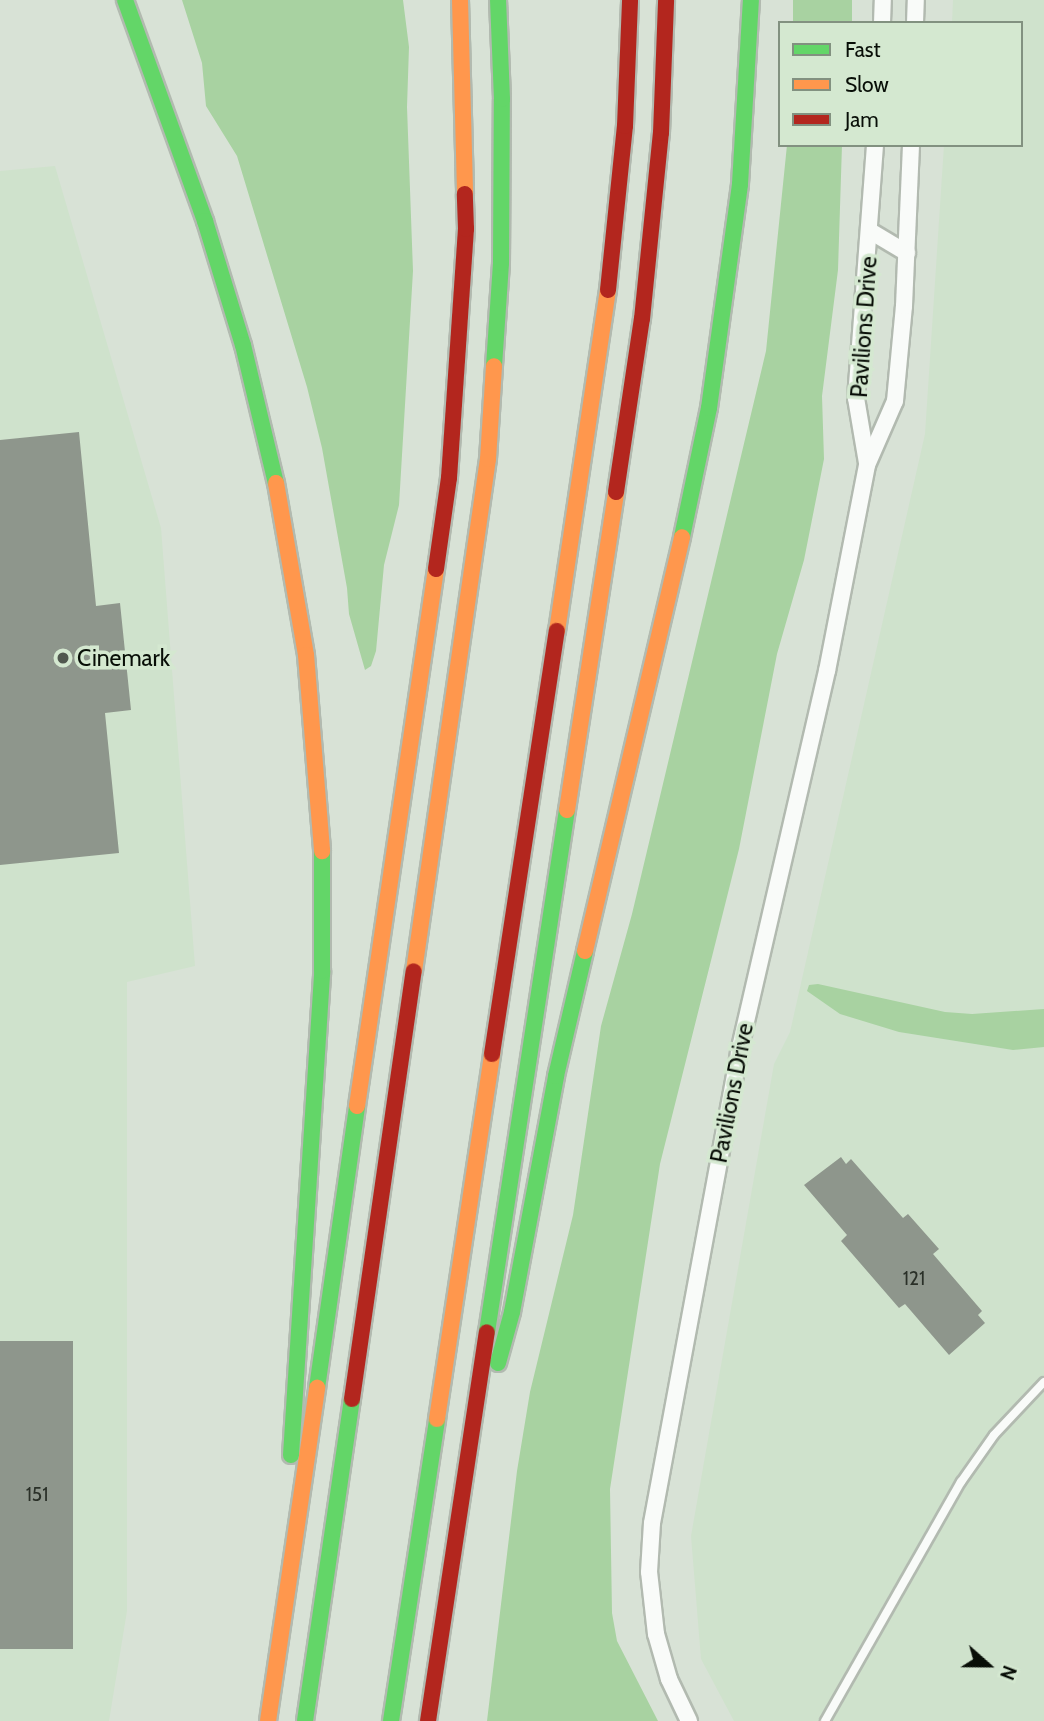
<!DOCTYPE html>
<style>
body{margin:0}
#map{position:relative;width:1044px;height:1721px;overflow:hidden;background:#d8e2d6;font-family:Cabin,sans-serif}
div>[style]{position:absolute}
.built>*{inset:0;background:#cfe2cc}
.forest>*{inset:0;background:#a8d2a1;transform-origin:0 0}
.building>*{inset:0;background:#8e968c;transform-origin:0 0}
.roads{filter:drop-shadow(2px 0 #b2bab0) drop-shadow(-2px 0 #b2bab0) drop-shadow(0 2px #b2bab0) drop-shadow(0 -2px #b2bab0)}
.lane>*{height:8px;margin:-4px;padding:0 4px;transform-origin:4px;border-radius:4px;background:#f9fbf9}
.street>*{height:16px;margin:-8px;padding:0 8px;transform-origin:8px;border-radius:8px;background:#f9fbf9}
.fast>*{height:16px;margin:-8px;padding:0 8px;transform-origin:8px;border-radius:8px;background:#63d668}
.slow>*{height:16px;margin:-8px;padding:0 8px;transform-origin:8px;border-radius:8px;background:#ff974d}
.jam>*{height:16px;margin:-8px;padding:0 8px;transform-origin:8px;border-radius:8px;background:#b3261e}
.dots>*{width:19px;height:19px;translate:-50% -50%;box-sizing:border-box;border:4px solid #d4e8d0;border-radius:50%}
span{translate:-50% -50%;white-space:nowrap;text-align:center;line-height:1.15;-webkit-text-stroke:7px #d4e8d0;paint-order:stroke}
.number-label{font-size:19px;color:#2a3028}
.number-label span{-webkit-text-stroke-width:0}
.street-label{font-size:23px;color:#080e07}
.poi-label{font-size:23px;color:#080e07}
.left{translate:0 -50%;text-align:left}
.legend{position:absolute;left:778px;top:21px;width:245px;height:126px;box-sizing:border-box;background:#d4e8d0;border:2px solid #829180;margin:0;padding:9px 12px;list-style:none;font-size:21px;color:#080e07}
.legend li{display:flex;align-items:center;gap:14px;height:35px}
.legend b{width:35px;border:2px solid #829180}
.north{position:absolute;left:953px;top:1630px;width:70px;height:70px;-webkit-text-stroke:5px #d4e8d0;paint-order:stroke;rotate:111deg;font-size:19px;font-weight:700;line-height:28px;text-align:center;color:#080e07}
.north::after{content:'';display:block;margin:auto;width:24px;height:32px;background:#080e07;clip-path:polygon(50% 0,100% 100%,50% 72%,0 100%)}
</style>
<div id="map">
<div class="built">
<div style="clip-path:polygon(953px 0,1044px 0,1044px 1721px,734px 1721px,701px 1659px,691px 1536px,774px 1064px,790px 1032px,925px 434px,944px 145px,1021px 145px,1021px 23px,952px 23px)"></div>
<div style="clip-path:polygon(55px 166px,161px 528px,195px 966px,127px 982px,127px 1611px,109px 1721px,0 1721px,0 171px)"></div>
</div>
<div class="forest">
<div style="clip-path:polygon(182px 0,403px 0,409px 47px,407px 107px,413px 271px,399px 505px,384px 565px,376px 651px,371px 666px,365px 670px,349px 614px,347px 588px,322px 448px,307px 387px,237px 156px,206px 106px,202px 63px)"></div>
<div style="left:793px;top:0;width:59px;height:23px"></div>
<div style="clip-path:polygon(787px 145px,842px 145px,838px 270px,822px 396px,824px 459px,804px 560px,777px 654px,739px 849px,660px 1164px,610px 1489px,612px 1613px,617px 1641px,658px 1721px,487px 1721px,517px 1471px,530px 1392px,573px 1215px,601px 1026px,632px 914px,766px 351px)"></div>
<div style="clip-path:polygon(818px 984px,945px 1012px,972px 1014px,1044px 1009px,1044px 1047px,1013px 1050px,899px 1032px,840px 1014px,807px 991px,809px 985px)"></div>
</div>
<div class="building">
<div style="clip-path:polygon(79px 432px,96px 606px,120px 603px,131px 710px,105px 713px,119px 853px,0 865px,0 440px)"></div>
<div style="clip-path:polygon(841px 1157px,846px 1164px,851px 1159px,903px 1218px,908px 1214px,939px 1249px,933px 1254px,982px 1311px,978px 1315px,985px 1323px,949px 1355px,905px 1304px,899px 1308px,841px 1241px,847px 1235px,804px 1185px)"></div>
<div style="left:73px;top:1341px;width:308px;height:73px;rotate:90deg"></div>
</div>
<div class="roads">
<div class="lane">
<div style="left:825px;top:1721px;width:275px;rotate:-60.4deg"></div>
<div style="left:961px;top:1482px;width:57px;rotate:-54.9deg"></div>
<div style="left:994px;top:1435px;width:73px;rotate:-46.7deg"></div>
</div>
<div class="street">
<div style="left:882px;top:23px;width:23px;rotate:-88deg"></div>
<div style="left:915px;top:23px;width:23px;rotate:-88deg"></div>
<div style="left:870px;top:231px;width:43px;rotate:30.7deg"></div>
<div style="left:867px;top:463px;width:66px;rotate:-99.6deg"></div>
<div style="left:856px;top:398px;width:254px;rotate:-85.7deg"></div>
<div style="left:689px;top:1721px;width:47px;rotate:-115.5deg"></div>
<div style="left:669px;top:1679px;width:47px;rotate:-106.1deg"></div>
<div style="left:656px;top:1634px;width:62px;rotate:-96.4deg"></div>
<div style="left:649px;top:1572px;width:49px;rotate:-86.5deg"></div>
<div style="left:652px;top:1523px;width:479px;rotate:-79.5deg"></div>
<div style="left:739px;top:1052px;width:391px;rotate:-77deg"></div>
<div style="left:827px;top:671px;width:210px;rotate:-79deg"></div>
<div style="left:867px;top:465px;width:70px;rotate:-66.4deg"></div>
<div style="left:895px;top:401px;width:95px;rotate:-84.6deg"></div>
<div style="left:904px;top:306px;width:161px;rotate:-87.5deg"></div>
</div>
<div class="fast">
<div style="left:125px;top:0;width:235px;rotate:70.1deg"></div>
<div style="left:205px;top:221px;width:130px;rotate:73deg"></div>
<div style="left:243px;top:345px;width:142px;rotate:76.6deg"></div>
<div style="left:494px;top:366px;width:103px;rotate:-86.1deg"></div>
<div style="left:501px;top:263px;width:164px;rotate:-89.7deg"></div>
<div style="left:502px;top:99px;width:99px;rotate:-92.3deg"></div>
<div style="left:682px;top:537px;width:132px;rotate:-78.2deg"></div>
<div style="left:709px;top:408px;width:226px;rotate:-82.1deg"></div>
<div style="left:740px;top:184px;width:184px;rotate:-86.6deg"></div>
<div style="left:487px;top:1332px;width:528px;rotate:-81.29deg"></div>
<div style="left:498px;top:1363px;width:53px;rotate:-74.6deg"></div>
<div style="left:512px;top:1312px;width:240px;rotate:-79.4deg"></div>
<div style="left:556px;top:1076px;width:128px;rotate:-76.9deg"></div>
<div style="left:317px;top:1388px;width:285px;rotate:-81.9deg"></div>
<div style="left:291px;top:1455px;width:485px;rotate:-86.3deg"></div>
<div style="left:322px;top:971px;width:120px;rotate:-90deg"></div>
<div style="left:305px;top:1721px;width:325px;rotate:-81.7deg"></div>
<div style="left:391px;top:1721px;width:305px;rotate:-81.3deg"></div>
</div>
<div class="slow">
<div style="left:460px;top:0;width:194px;rotate:88.5deg"></div>
<div style="left:276px;top:483px;width:175px;rotate:80.1deg"></div>
<div style="left:306px;top:655px;width:197px;rotate:85.3deg"></div>
<div style="left:557px;top:631px;width:345px;rotate:-81.5deg"></div>
<div style="left:567px;top:810px;width:322px;rotate:-81.2deg"></div>
<div style="left:585px;top:951px;width:425px;rotate:-76.8deg"></div>
<div style="left:414px;top:971px;width:517px;rotate:-81.78deg"></div>
<div style="left:488px;top:459px;width:93px;rotate:-86.3deg"></div>
<div style="left:357px;top:1106px;width:543px;rotate:-81.63deg"></div>
<div style="left:437px;top:1419px;width:369px;rotate:-81.4deg"></div>
<div style="left:268px;top:1721px;width:337px;rotate:-81.6deg"></div>
</div>
<div class="jam">
<div style="left:608px;top:290px;width:165px;rotate:-84.1deg"></div>
<div style="left:625px;top:126px;width:126px;rotate:-87.7deg"></div>
<div style="left:616px;top:492px;width:175px;rotate:-81.5deg"></div>
<div style="left:642px;top:319px;width:187px;rotate:-84.2deg"></div>
<div style="left:661px;top:133px;width:133px;rotate:-87.8deg"></div>
<div style="left:436px;top:569px;width:92px;rotate:-81.9deg"></div>
<div style="left:449px;top:478px;width:250px;rotate:-86.1deg"></div>
<div style="left:466px;top:229px;width:35px;rotate:-92deg"></div>
<div style="left:492px;top:1054px;width:428px;rotate:-81.3deg"></div>
<div style="left:352px;top:1399px;width:432px;rotate:-81.8deg"></div>
<div style="left:428px;top:1721px;width:393px;rotate:-81.4deg"></div>
</div>
</div>
<div class="dots">
<div style="left:63px;top:658px;background:#51584f"></div>
</div>
<div class="number-label">
<span style="left:914px;top:1279px">121</span>
<span style="left:37px;top:1495px">151</span>
</div>
<div class="street-label">
<span style="left:864px;top:327px;rotate:-86deg">Pavilions Drive</span>
<span style="left:732px;top:1093px;rotate:-79deg">Pavilions Drive</span>
</div>
<div class="poi-label">
<span class="left" style="left:77px;top:658px">Cinemark</span>
</div>
<ul class="legend">
<li><b style="height:9px;background:#63d668"></b>Fast</li>
<li><b style="height:9px;background:#ff974d"></b>Slow</li>
<li><b style="height:9px;background:#b3261e"></b>Jam</li>
</ul>
<div class="north">N</div>
</div>
